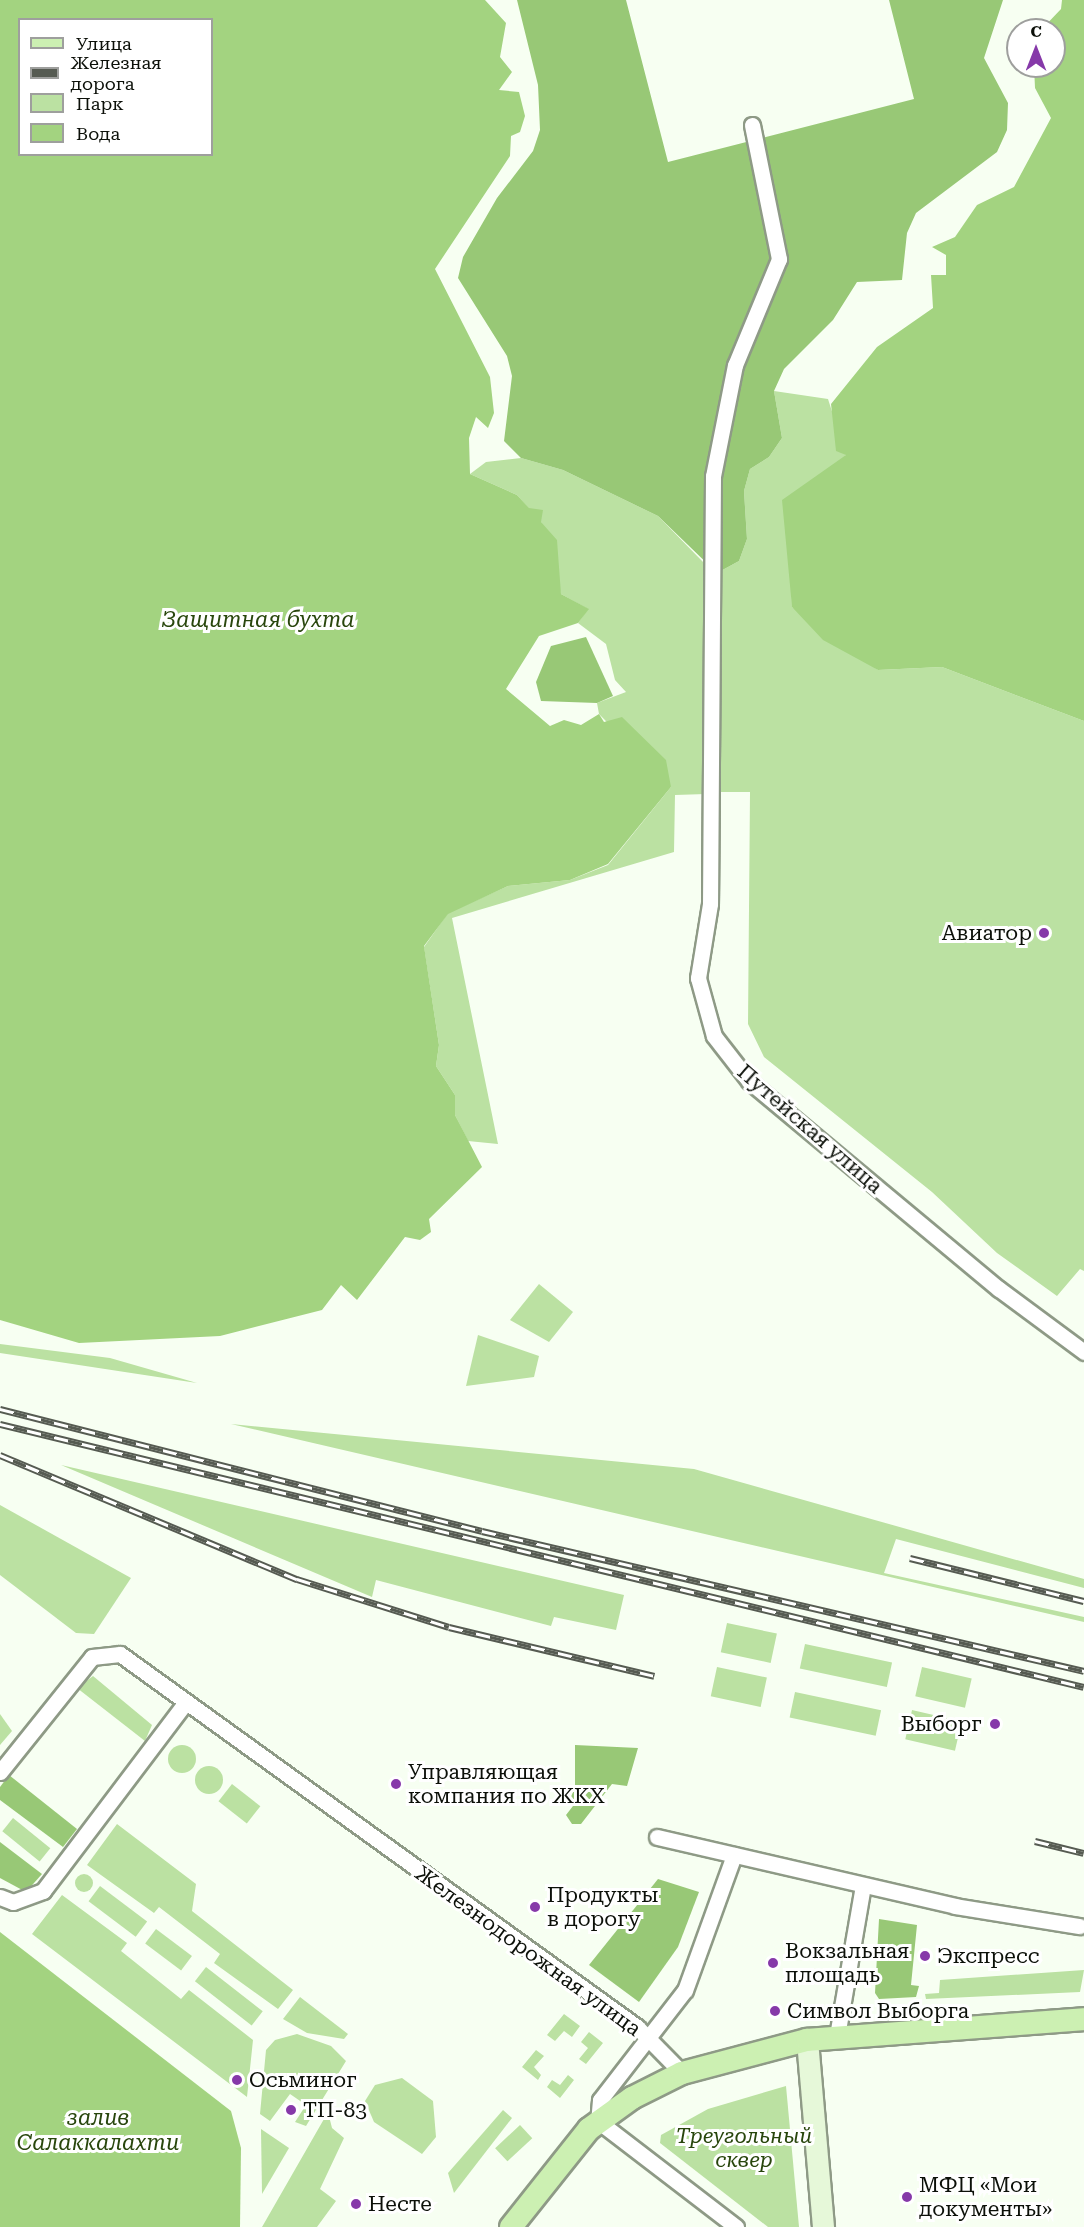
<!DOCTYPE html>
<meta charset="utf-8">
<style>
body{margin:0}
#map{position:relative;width:1084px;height:2227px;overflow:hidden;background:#f7fff2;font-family:"Roboto Serif",serif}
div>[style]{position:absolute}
.green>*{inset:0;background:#bbe1a2;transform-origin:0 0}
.round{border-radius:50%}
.forest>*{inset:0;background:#98c876}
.water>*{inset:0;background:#a3d380}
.roads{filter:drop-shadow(2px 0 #8e9a86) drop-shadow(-2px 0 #8e9a86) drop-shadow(0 2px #8e9a86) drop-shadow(0 -2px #8e9a86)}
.street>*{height:15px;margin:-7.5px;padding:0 7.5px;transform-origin:7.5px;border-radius:7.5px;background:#fff}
.secondary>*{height:21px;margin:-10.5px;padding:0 10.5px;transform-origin:10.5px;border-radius:10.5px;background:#e6f8d9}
.primary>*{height:22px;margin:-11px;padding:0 11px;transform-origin:11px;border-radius:11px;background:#ccf0b2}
.rail>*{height:7px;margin-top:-3.5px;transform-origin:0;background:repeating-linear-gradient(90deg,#fff 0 14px,#565b52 0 28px);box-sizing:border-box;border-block:2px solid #565b52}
.dots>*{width:16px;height:16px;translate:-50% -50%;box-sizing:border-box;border:3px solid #fff;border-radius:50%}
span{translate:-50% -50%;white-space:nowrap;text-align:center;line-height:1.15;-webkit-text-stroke:6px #fff;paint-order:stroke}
.poi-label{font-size:21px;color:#0c1009}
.right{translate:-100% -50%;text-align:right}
.left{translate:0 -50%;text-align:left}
.street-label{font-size:21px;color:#0c1009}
.park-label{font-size:21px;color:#28460c;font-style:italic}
.water-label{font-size:22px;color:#29470d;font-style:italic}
.legend{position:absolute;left:18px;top:18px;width:195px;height:138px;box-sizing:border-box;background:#fff;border:2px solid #9e9f9d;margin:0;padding:8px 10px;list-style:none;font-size:18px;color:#0c1009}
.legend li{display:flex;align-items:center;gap:12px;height:30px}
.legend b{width:30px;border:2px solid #9e9f9d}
.north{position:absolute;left:1006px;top:18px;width:60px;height:60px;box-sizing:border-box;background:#fff;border:2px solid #9e9f9d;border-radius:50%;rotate:0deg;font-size:16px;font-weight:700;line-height:24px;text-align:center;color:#0c1009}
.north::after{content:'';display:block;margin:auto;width:21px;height:27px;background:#8639a9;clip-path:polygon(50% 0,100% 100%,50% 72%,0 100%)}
</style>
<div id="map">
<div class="green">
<div style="clip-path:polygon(774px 391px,828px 399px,846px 455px,791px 562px,792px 607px,878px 670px,942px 667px,1084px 721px,1084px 1271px,1080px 1269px,1057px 1296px,997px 1253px,932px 1192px,764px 1057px,748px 1024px,750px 792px,717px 792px,717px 573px,739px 561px,747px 539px,744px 491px,750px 469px,769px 457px,782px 438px)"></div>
<div style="clip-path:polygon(521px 458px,563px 470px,658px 516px,704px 563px,706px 794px,675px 795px,674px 852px,452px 918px,498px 1144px,468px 1141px,455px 1115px,455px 1095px,436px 1066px,439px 1045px,424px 947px,448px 913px,508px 886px,570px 880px,608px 865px,671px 787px,599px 714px,597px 703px,626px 692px,615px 680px,606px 644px,578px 623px,588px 609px,561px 594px,541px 522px,517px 495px,470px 474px,486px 462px)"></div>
<div style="clip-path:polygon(539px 1284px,573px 1312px,549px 1342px,510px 1320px)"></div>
<div style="clip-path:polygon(478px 1335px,539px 1356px,534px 1377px,466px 1386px)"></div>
<div style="clip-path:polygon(0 1344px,110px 1358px,197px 1383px,0 1353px)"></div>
<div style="clip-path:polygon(231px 1424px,694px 1469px,1084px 1579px,1084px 1588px,896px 1539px,884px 1573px,1084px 1617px,1084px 1622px)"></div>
<div style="clip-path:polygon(61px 1465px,624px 1595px,616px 1630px,554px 1617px,551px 1626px,376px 1580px,372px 1597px)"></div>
<div style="clip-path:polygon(0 1505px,131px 1578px,94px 1634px,76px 1633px,0 1575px)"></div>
<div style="left:727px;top:1623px;width:51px;height:30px;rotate:12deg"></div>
<div style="left:805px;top:1644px;width:89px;height:25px;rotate:12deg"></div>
<div style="left:717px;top:1667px;width:51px;height:30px;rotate:12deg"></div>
<div style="left:922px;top:1667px;width:51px;height:30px;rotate:13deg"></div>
<div style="clip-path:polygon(93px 1676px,152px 1725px,145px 1741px,77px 1688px)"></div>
<div style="left:795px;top:1692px;width:88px;height:26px;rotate:12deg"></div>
<div style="left:912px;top:1710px;width:51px;height:30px;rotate:13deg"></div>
<div style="clip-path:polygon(0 1714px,12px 1731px,0 1745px)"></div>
<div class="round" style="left:168px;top:1745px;width:28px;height:28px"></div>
<div class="round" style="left:195px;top:1766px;width:28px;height:28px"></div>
<div style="left:232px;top:1784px;width:36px;height:22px;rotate:38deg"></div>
<div style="left:13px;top:1818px;width:48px;height:17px;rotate:39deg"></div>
<div style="clip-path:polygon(117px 1824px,196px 1884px,192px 1911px,293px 1990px,278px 2009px,214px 1963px,220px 1954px,159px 1907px,154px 1913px,87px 1865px)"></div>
<div class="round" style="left:75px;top:1874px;width:18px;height:18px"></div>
<div style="left:100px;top:1886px;width:59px;height:19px;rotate:37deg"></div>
<div style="clip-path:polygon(62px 1895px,127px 1943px,121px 1951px,181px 1999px,189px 1990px,253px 2040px,247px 2097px,32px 1934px)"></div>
<div style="left:156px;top:1929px;width:45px;height:18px;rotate:37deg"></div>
<div style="left:206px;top:1967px;width:72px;height:18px;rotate:38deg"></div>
<div style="clip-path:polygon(1084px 1970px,1080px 1992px,926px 1999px,925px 1994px,939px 1993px,940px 1980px)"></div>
<div style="clip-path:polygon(300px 1997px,348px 2034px,344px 2039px,307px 2033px,283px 2019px)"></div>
<div style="clip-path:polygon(564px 2014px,580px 2026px,572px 2037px,564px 2031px,555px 2041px,547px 2035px)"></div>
<div style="clip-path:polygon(589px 2032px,603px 2043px,586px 2064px,579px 2059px,588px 2048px,581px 2042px)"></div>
<div style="clip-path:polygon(297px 2034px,331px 2046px,346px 2061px,306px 2126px,295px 2122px,306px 2105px,290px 2094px,270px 2121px,260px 2114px,266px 2050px,275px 2040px)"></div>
<div style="clip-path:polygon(536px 2050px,544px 2056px,534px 2067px,541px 2075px,538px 2080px,522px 2067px)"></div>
<div style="clip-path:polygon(568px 2075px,574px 2080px,560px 2098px,547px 2087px,552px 2080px,560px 2085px)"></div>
<div style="clip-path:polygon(402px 2078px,433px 2101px,436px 2137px,422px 2154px,374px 2122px,365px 2101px,375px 2085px)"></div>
<div style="clip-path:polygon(786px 2086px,799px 2227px,768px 2227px,660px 2143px,661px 2135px,708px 2109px)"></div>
<div style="clip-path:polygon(503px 2110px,512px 2118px,454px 2193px,448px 2173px)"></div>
<div style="clip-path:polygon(328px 2112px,332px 2128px,344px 2138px,320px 2189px,336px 2201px,317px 2227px,262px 2227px)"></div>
<div style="left:520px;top:2125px;width:18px;height:34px;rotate:47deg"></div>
<div style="clip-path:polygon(261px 2129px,289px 2148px,262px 2194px)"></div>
</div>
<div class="forest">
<div style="clip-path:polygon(517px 0,626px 0,668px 162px,914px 99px,889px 0,1003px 0,984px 58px,1008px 103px,1007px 130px,997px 152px,916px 213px,907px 233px,902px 280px,857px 282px,833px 320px,784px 369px,774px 391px,782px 438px,769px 457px,750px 469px,744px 491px,747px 539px,739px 561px,717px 573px,658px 516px,563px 470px,521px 458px,504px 441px,512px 376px,507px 356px,458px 278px,463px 257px,497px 198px,533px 151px,540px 130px,538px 85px)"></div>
<div style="clip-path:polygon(586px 637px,613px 696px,597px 703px,541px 701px,536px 682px,551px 646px)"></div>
<div style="clip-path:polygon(575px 1745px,638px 1748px,627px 1786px,612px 1784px,581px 1824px,572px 1824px,566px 1815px,573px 1806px,569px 1802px,575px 1787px)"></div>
<div style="clip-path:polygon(9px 1775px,77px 1829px,63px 1847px,0 1800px,0 1787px)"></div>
<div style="clip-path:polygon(0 1842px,42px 1874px,26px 1892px,0 1878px)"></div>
<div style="clip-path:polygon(658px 1879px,699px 1892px,678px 1947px,639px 2002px,589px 1965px)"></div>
<div style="clip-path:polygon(879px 1919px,917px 1925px,911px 1985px,919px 1986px,916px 1997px,879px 1999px,875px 1993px)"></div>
</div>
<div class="water">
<div style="clip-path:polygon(evenodd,0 0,485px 0,506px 23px,500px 57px,512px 72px,499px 90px,519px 92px,525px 116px,520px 132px,511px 136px,510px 156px,435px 269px,490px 377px,494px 413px,488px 428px,476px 417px,469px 438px,470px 474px,517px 495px,529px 508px,543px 510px,541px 522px,557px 540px,561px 594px,589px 609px,578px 623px,539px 636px,506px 689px,550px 726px,564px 720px,581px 725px,599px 714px,604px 722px,622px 717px,666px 760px,671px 787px,608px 864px,570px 880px,508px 886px,448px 914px,424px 946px,439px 1045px,436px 1066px,455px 1095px,455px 1115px,482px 1167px,429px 1219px,431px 1232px,420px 1240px,405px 1237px,357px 1300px,341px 1285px,322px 1310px,220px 1336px,79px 1343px,0 1320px,0 0,20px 20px,212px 20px,212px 154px,20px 154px,20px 20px)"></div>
<div style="clip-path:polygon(1062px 0,1084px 0,1084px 721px,942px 667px,878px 670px,823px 640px,792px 607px,782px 500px,846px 455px,836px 451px,831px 404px,877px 347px,933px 308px,931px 275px,946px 275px,946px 255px,932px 247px,955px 237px,977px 205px,1014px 187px,1051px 118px,1035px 88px,1034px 66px,1054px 66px,1054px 30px,1041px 30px,1061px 9px)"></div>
<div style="clip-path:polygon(0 1932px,231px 2111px,241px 2148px,240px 2227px,0 2227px)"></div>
</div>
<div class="roads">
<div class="street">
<div style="left:752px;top:125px;width:137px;rotate:78.6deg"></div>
<div style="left:779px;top:259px;width:115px;rotate:112.5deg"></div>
<div style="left:735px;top:365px;width:113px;rotate:101.2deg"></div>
<div style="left:713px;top:476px;width:428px;rotate:90.4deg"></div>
<div style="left:710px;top:904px;width:75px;rotate:99.2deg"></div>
<div style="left:698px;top:978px;width:60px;rotate:74.6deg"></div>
<div style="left:714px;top:1036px;width:57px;rotate:52.1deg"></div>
<div style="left:749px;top:1081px;width:325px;rotate:39.8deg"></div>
<div style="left:999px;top:1289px;width:106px;rotate:36.5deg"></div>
<div style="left:0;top:1772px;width:147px;rotate:-51.3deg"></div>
<div style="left:92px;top:1657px;width:28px;rotate:-6deg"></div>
<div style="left:120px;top:1654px;width:638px;rotate:35.81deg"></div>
<div style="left:637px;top:2027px;width:64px;rotate:45.6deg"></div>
<div style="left:657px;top:1837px;width:306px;rotate:13deg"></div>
<div style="left:955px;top:1906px;width:126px;rotate:9.2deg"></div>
<div style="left:734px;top:1855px;width:144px;rotate:109.9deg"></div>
<div style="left:685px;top:1990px;width:139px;rotate:127.7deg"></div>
<div style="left:600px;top:2100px;width:21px;rotate:95deg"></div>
<div style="left:598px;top:2121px;width:174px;rotate:37.5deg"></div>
<div style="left:0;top:1897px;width:14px;rotate:21deg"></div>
<div style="left:13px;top:1902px;width:32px;rotate:-20deg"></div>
<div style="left:43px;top:1891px;width:236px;rotate:-52.9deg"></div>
<div style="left:837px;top:2036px;width:152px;rotate:-80.2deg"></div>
</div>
<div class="secondary">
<div style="left:807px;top:2040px;width:188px;rotate:85.1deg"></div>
</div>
<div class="primary">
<div style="left:511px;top:2227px;width:125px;rotate:-51.5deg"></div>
<div style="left:589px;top:2129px;width:53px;rotate:-35.8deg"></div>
<div style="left:632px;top:2098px;width:56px;rotate:-26.6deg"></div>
<div style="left:682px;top:2073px;width:129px;rotate:-14.8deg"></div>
<div style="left:807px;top:2040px;width:278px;rotate:-4.3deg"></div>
</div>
</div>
<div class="rail">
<div style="left:0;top:1409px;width:497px;rotate:14.2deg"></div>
<div style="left:482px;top:1531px;width:618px;rotate:13.09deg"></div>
<div style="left:0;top:1424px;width:1115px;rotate:13.64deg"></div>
<div style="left:0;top:1455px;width:322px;rotate:22.7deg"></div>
<div style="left:297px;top:1579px;width:159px;rotate:17.5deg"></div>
<div style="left:449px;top:1627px;width:211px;rotate:13.4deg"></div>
<div style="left:910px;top:1558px;width:179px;rotate:13.9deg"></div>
<div style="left:1035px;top:1841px;width:50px;rotate:13.8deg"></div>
</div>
<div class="dots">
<div style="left:1044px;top:933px;background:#8639a9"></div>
<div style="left:995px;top:1724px;background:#8639a9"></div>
<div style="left:396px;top:1784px;background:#8639a9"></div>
<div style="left:535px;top:1907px;background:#8639a9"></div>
<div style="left:925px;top:1956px;background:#8639a9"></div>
<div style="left:773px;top:1963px;background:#8639a9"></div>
<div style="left:775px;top:2011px;background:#8639a9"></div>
<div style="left:237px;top:2080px;background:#8639a9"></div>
<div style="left:291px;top:2110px;background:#8639a9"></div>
<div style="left:907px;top:2197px;background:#8639a9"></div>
<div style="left:356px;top:2204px;background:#8639a9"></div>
</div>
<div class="poi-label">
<span class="right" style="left:1032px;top:933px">Авиатор</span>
<span class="right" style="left:982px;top:1724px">Выборг</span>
<span class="left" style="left:408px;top:1784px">Управляющая<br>компания по ЖКХ</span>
<span class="left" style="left:547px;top:1907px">Продукты<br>в дорогу</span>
<span class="left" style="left:785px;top:1963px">Вокзальная<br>площадь</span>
<span class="left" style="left:937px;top:1956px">Экспресс</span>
<span class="left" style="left:787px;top:2011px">Символ Выборга</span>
<span class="left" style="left:249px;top:2080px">Осьминог</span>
<span class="left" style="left:303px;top:2110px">ТП-83</span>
<span class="left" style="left:919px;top:2197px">МФЦ «Мои<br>документы»</span>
<span class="left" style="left:368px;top:2204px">Несте</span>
</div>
<div class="street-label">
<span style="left:810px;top:1129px;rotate:41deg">Путейская улица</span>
<span style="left:528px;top:1951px;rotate:36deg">Железнодорожная улица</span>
</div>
<div class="park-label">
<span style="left:744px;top:2148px">Треугольный<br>сквер</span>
</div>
<div class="water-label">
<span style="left:258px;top:620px">Защитная бухта</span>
<span style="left:98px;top:2130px">залив<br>Салаккалахти</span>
</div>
<ul class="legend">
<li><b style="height:8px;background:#ccf0b2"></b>Улица</li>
<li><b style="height:8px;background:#565b52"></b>Железная дорога</li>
<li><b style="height:16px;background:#bbe1a2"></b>Парк</li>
<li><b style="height:16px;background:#a3d380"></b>Вода</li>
</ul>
<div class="north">С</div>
</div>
